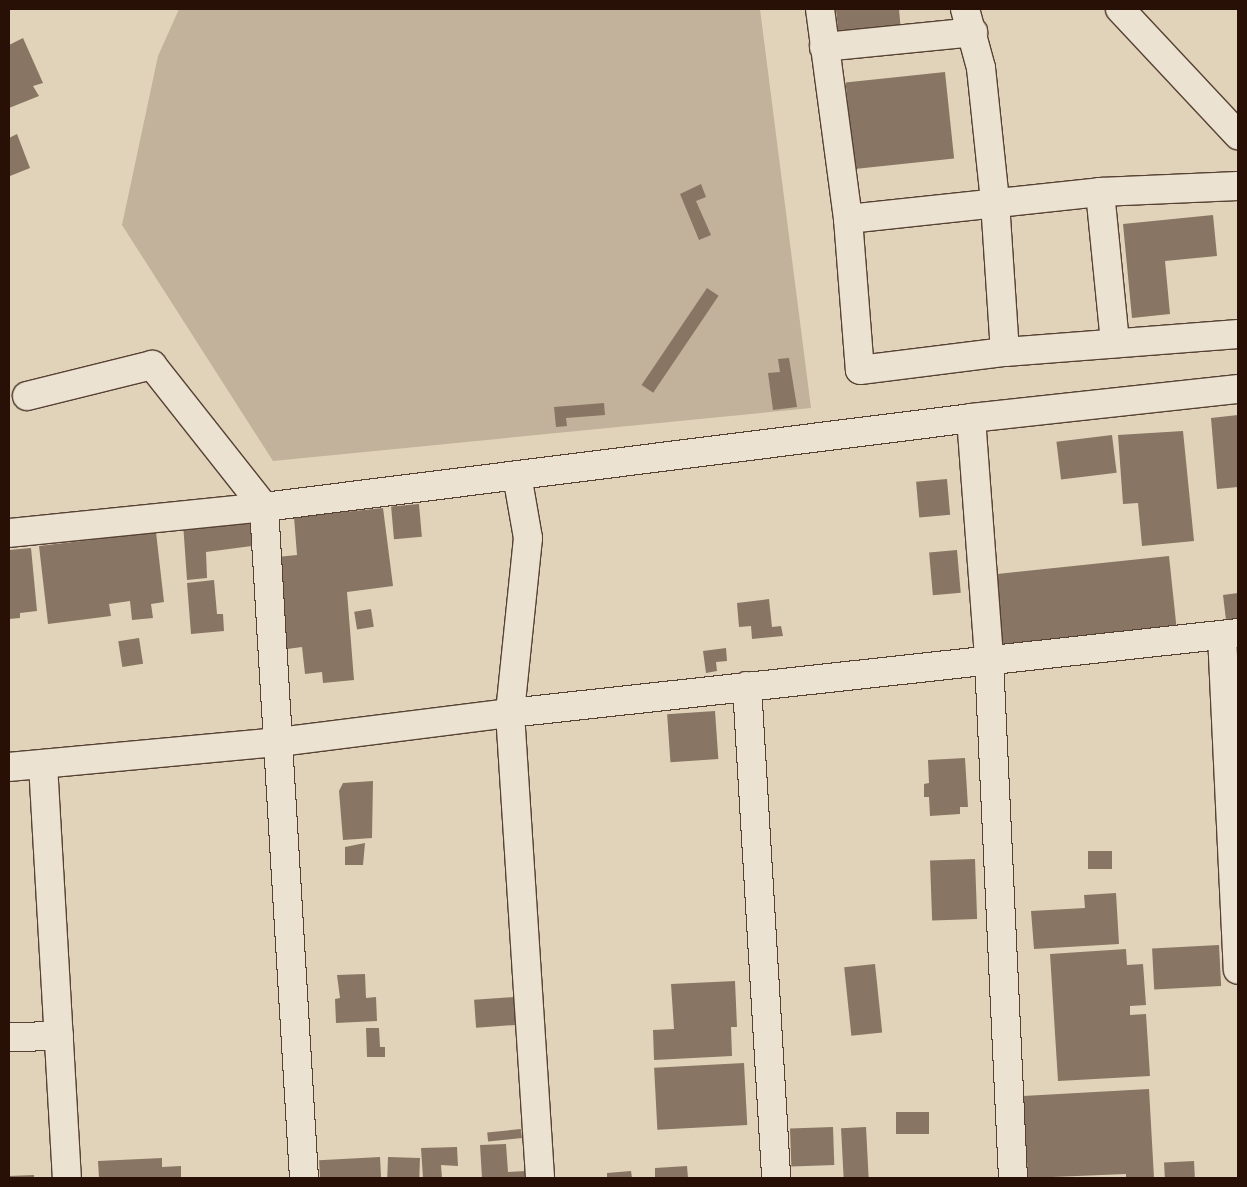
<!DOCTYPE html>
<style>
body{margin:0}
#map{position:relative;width:1247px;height:1187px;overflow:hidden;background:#e1d3b9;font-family:"Libre Caslon Text",serif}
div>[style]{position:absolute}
.green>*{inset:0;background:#c2b29b}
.building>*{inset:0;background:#887563;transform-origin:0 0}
.roads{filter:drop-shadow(1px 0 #564133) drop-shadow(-1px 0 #564133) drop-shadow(0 1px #564133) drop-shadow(0 -1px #564133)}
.minor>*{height:28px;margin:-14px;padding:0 14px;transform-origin:14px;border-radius:14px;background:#ece2d2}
span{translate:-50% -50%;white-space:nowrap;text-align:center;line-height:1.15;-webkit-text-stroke:4px #ece2d2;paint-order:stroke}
.frame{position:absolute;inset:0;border:10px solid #281006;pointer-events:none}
</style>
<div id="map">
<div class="green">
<div style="clip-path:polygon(179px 9px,760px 9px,811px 408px,273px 461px,122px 225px,158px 56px)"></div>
</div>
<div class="building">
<div style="clip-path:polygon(827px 9px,899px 9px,901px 31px,839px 38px,836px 10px)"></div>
<div style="clip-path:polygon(23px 38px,43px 83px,33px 86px,39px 96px,9px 108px,9px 45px)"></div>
<div style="left:945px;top:72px;width:87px;height:100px;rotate:84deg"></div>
<div style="clip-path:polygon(17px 134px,30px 168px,10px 176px,9px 138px)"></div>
<div style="clip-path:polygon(701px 184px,706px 197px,696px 201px,711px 235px,699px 240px,680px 194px)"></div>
<div style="clip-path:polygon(1213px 215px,1217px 256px,1165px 261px,1170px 314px,1132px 318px,1123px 224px)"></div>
<div style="left:707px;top:288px;width:14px;height:117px;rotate:34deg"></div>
<div style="clip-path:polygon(789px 358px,797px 407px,773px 410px,768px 373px,780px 372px,778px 359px)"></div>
<div style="clip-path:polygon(604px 403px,605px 415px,566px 418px,567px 426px,556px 427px,554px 407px)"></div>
<div style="clip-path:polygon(1238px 415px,1238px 487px,1217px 489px,1211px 418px)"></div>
<div style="clip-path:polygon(1183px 431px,1194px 541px,1142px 546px,1138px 503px,1123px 504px,1118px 435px)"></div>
<div style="left:1112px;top:435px;width:38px;height:56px;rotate:83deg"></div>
<div style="left:947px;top:479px;width:36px;height:31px;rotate:85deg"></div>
<div style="left:419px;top:504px;width:33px;height:28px;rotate:85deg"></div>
<div style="clip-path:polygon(383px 508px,393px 586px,347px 592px,354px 680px,323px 683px,322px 672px,305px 674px,302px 647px,287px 649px,277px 557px,297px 555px,294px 517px)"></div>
<div style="clip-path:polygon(250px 517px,252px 546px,206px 552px,207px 578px,187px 580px,183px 523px)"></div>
<div style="clip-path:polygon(156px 532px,164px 602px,151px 604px,153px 618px,132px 620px,130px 601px,109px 604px,111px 616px,48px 624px,39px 546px)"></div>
<div style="clip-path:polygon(31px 548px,37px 611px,20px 613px,20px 618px,9px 619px,9px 550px)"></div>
<div style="left:957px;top:550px;width:43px;height:28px;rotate:85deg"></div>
<div style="left:1169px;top:556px;width:77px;height:177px;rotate:84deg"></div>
<div style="clip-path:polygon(214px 580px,217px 614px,223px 614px,224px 631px,191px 634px,187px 583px)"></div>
<div style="clip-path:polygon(1238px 593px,1238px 618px,1226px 620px,1223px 595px)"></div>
<div style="clip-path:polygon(769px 599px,772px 627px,781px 626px,783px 636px,752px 639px,751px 626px,739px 627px,737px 603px)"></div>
<div style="left:371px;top:609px;width:18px;height:17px;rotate:81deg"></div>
<div style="left:139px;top:638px;width:26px;height:21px;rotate:81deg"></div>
<div style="clip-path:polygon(726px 648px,727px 661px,716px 662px,717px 671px,706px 673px,703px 651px)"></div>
<div style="left:715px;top:711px;width:48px;height:48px;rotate:86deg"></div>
<div style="clip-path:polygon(965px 758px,968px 807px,960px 807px,960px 814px,930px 816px,929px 797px,924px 797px,924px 784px,929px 783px,928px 760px)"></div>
<div style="clip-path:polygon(373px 781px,372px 838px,343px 840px,339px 791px,343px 783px)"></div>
<div style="clip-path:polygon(365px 843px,363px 865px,345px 865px,345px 847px)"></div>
<div style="left:1112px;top:851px;width:18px;height:24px;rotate:90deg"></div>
<div style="left:975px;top:859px;width:60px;height:45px;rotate:88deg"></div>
<div style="clip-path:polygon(1116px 893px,1119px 944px,1034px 949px,1031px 911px,1085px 908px,1084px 895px)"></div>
<div style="left:1219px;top:945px;width:41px;height:67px;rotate:87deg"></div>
<div style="clip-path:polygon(1126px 949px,1127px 965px,1143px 964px,1146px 1005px,1130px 1006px,1130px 1015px,1146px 1014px,1150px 1076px,1058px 1081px,1050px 954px)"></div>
<div style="left:875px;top:964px;width:69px;height:31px;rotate:84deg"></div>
<div style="clip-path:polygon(365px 974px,366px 998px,376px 997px,377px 1021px,336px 1023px,335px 999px,340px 998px,337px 975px)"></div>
<div style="clip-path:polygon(735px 981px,737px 1027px,731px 1027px,732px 1056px,654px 1060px,653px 1030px,674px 1029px,671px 984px)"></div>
<div style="left:514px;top:997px;width:28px;height:40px;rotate:86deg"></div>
<div style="clip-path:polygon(366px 1028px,379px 1028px,380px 1047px,385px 1047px,385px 1057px,367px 1057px)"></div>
<div style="left:744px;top:1063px;width:62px;height:90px;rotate:87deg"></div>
<div style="clip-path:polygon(1149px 1089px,1154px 1178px,1126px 1178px,1126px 1174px,1028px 1178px,1023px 1096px)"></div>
<div style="left:929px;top:1112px;width:22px;height:33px;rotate:90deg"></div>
<div style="left:833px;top:1127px;width:38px;height:43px;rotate:88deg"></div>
<div style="left:866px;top:1127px;width:51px;height:25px;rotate:87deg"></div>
<div style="left:521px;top:1129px;width:9px;height:34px;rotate:84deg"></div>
<div style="clip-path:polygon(506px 1144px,508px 1172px,526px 1171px,526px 1178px,482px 1178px,480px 1145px)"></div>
<div style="clip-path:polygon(457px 1147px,458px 1166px,441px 1165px,442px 1178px,423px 1178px,421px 1148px)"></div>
<div style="left:380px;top:1157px;width:21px;height:61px;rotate:87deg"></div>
<div style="left:388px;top:1157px;width:32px;height:21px;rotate:2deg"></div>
<div style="clip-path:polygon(162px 1158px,162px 1167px,181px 1166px,181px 1178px,99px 1178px,98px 1161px)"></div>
<div style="left:1194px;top:1161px;width:17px;height:30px;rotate:87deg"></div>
<div style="clip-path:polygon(687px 1166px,688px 1178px,655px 1178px,655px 1168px)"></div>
<div style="clip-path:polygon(631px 1171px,632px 1178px,607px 1178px,607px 1173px)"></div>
<div style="clip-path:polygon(34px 1175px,34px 1178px,9px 1178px,9px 1176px)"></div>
</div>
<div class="roads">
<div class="minor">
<div style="left:820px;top:9px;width:212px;rotate:82.4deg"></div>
<div style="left:848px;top:219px;width:151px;rotate:85.5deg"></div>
<div style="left:860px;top:370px;width:146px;rotate:-7.1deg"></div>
<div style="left:1005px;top:352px;width:234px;rotate:-4.4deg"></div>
<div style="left:965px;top:9px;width:61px;rotate:74.8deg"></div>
<div style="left:981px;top:68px;width:135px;rotate:84deg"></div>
<div style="left:995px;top:202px;width:150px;rotate:86.2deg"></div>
<div style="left:1120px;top:9px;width:173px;rotate:46.9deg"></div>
<div style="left:824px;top:47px;width:150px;rotate:-5.7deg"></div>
<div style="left:1100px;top:192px;width:152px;rotate:84.3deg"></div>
<div style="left:848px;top:219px;width:253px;rotate:-6.1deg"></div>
<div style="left:1100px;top:192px;width:138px;rotate:-2.5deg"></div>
<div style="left:27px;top:396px;width:129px;rotate:-13.9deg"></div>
<div style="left:152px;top:365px;width:181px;rotate:51.7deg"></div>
<div style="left:264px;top:507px;width:672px;rotate:86.59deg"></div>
<div style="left:971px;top:418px;width:243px;rotate:85.7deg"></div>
<div style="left:989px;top:660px;width:519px;rotate:87.35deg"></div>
<div style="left:517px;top:475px;width:64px;rotate:80.1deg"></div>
<div style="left:528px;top:538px;width:176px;rotate:95.9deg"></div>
<div style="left:510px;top:713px;width:466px;rotate:86.3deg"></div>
<div style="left:9px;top:533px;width:256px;rotate:-5.8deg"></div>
<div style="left:264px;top:507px;width:713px;rotate:-7.17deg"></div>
<div style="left:971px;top:418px;width:269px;rotate:-6.2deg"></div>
<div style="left:1222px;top:635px;width:335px;rotate:87.3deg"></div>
<div style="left:747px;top:686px;width:493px;rotate:86.6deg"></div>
<div style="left:43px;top:764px;width:415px;rotate:86.7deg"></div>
<div style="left:9px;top:767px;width:271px;rotate:-5.3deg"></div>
<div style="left:279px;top:742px;width:233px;rotate:-7.2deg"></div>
<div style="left:510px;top:713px;width:732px;rotate:-6.27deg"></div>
<div style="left:9px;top:1037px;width:50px;rotate:-1.1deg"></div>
</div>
</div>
<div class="frame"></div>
</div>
